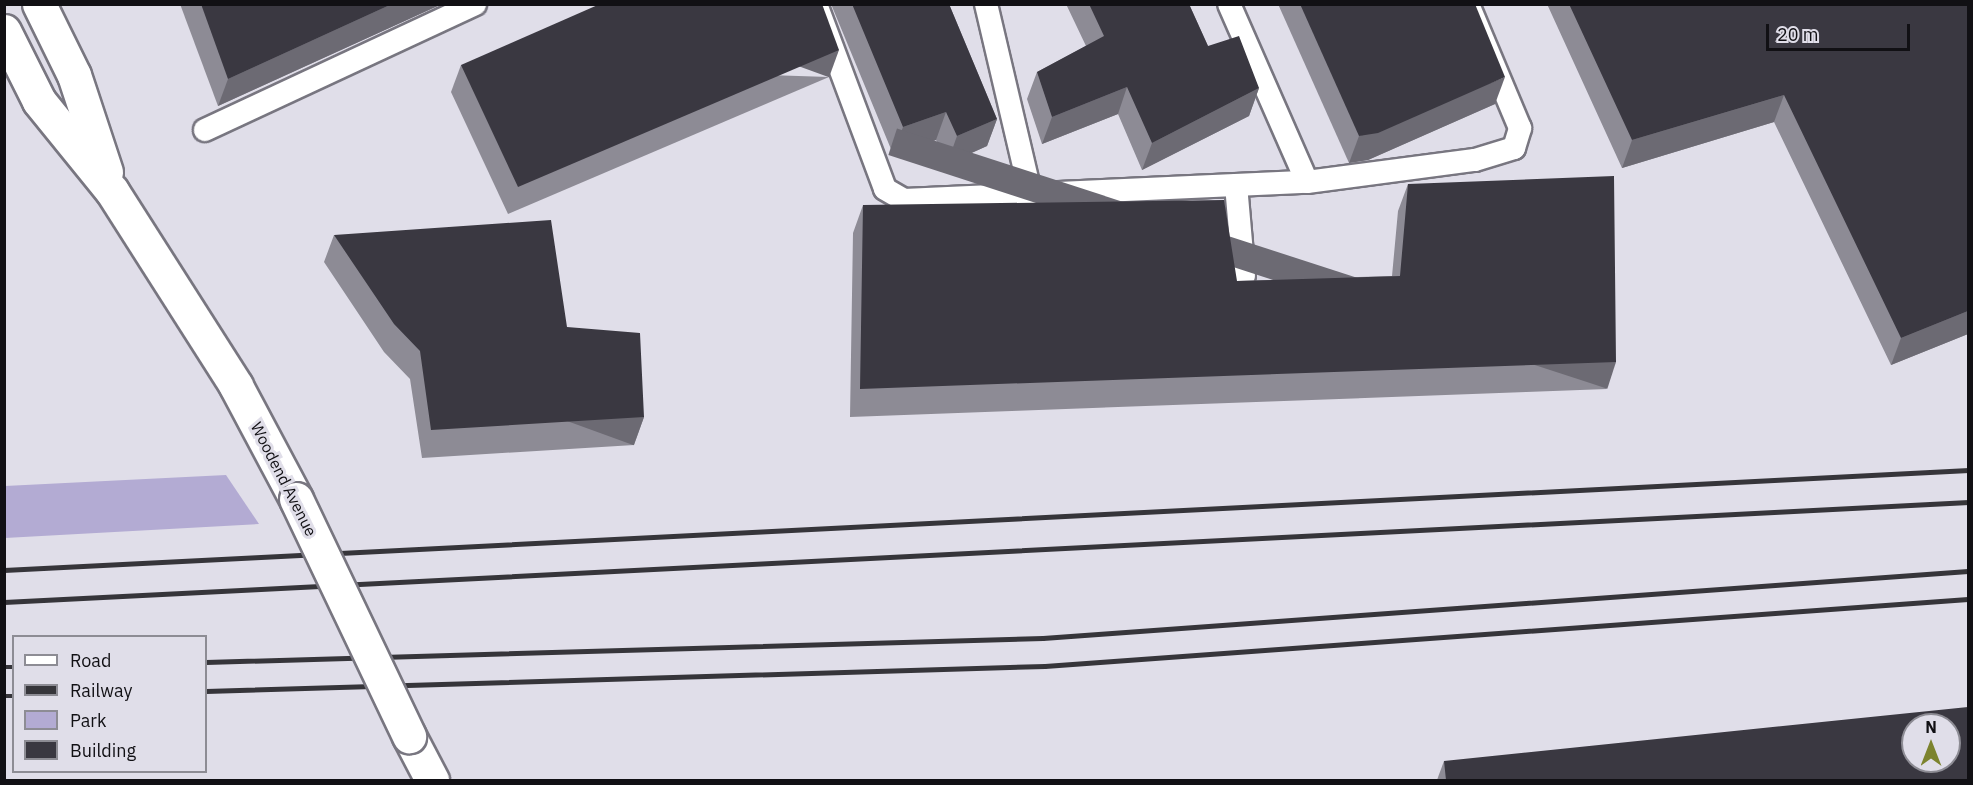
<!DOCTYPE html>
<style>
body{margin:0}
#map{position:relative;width:1973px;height:785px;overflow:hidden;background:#e0dee9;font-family:"IBM Plex Sans",sans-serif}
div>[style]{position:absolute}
.green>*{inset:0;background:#b3abd3}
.roads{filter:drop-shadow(2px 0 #787680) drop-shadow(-2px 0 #787680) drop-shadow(0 2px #787680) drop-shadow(0 -2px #787680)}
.lane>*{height:22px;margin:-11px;padding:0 11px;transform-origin:11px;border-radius:11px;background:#fff}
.secondary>*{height:33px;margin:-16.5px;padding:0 16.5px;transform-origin:16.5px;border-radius:16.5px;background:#fff}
.rail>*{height:4.5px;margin:-2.25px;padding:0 2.25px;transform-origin:2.25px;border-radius:2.25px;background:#36353a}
.bridges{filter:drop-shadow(2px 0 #787680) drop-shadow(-2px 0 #787680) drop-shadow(0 2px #787680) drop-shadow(0 -2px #787680)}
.secondary-bridge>*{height:33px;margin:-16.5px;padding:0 16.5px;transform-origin:16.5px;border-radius:16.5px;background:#fff}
.wall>*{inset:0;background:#8d8b95}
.shaded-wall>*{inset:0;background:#6c6a73;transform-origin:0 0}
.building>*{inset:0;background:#3a3841}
span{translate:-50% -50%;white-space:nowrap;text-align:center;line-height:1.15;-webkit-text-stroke:6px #e0dee9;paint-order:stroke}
.street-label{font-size:16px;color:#111014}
.frame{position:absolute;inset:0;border:6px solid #111014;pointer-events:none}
.legend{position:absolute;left:12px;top:635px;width:195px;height:138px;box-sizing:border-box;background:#e0dee9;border:2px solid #8d8c94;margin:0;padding:8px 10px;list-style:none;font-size:18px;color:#111014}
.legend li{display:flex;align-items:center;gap:12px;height:30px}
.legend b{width:30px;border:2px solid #8d8c94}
.north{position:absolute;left:1901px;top:713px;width:60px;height:60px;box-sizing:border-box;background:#e0dee9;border:2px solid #8d8c94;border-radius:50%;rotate:0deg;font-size:16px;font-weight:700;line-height:24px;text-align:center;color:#111014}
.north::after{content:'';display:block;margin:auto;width:21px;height:27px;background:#7c832e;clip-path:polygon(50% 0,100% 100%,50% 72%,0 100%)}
.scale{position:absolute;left:1766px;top:24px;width:144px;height:27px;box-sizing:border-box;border:3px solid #111014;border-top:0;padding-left:8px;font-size:18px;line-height:21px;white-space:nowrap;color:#111014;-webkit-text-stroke:4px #e0dee9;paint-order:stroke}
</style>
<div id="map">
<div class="green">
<div style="clip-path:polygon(226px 475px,259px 524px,5px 538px,5px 486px)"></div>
</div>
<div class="roads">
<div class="lane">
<div style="left:816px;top:4px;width:197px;rotate:69.5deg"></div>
<div style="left:885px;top:189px;width:22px;rotate:30deg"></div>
<div style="left:904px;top:200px;width:403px;rotate:-2.6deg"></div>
<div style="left:1307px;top:182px;width:169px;rotate:-7.5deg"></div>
<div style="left:1475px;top:160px;width:41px;rotate:-17.1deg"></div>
<div style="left:1514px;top:148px;width:21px;rotate:-73deg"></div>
<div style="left:1520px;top:128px;width:134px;rotate:-112.8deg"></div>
<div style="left:986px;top:4px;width:193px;rotate:76.8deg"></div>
<div style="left:1229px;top:4px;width:194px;rotate:66.3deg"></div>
<div style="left:205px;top:130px;width:298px;rotate:-25deg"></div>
<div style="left:1236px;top:185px;width:91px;rotate:85deg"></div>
</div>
<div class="secondary">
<div style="left:39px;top:4px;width:79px;rotate:63.8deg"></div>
<div style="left:74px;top:75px;width:102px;rotate:71.7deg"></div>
<div style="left:4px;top:31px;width:78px;rotate:63.4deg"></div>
<div style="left:39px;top:101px;width:116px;rotate:51deg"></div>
<div style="left:112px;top:191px;width:231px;rotate:57.5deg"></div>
<div style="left:236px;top:386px;width:128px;rotate:62deg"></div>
<div style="left:409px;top:736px;width:50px;rotate:62.4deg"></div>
</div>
</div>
<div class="rail">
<div style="left:4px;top:570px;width:1967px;rotate:-2.91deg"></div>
<div style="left:4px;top:602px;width:1967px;rotate:-2.91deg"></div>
<div style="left:206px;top:662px;width:837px;rotate:-1.64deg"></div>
<div style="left:1043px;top:638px;width:927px;rotate:-4.14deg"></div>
<div style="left:4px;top:667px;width:10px"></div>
<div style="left:206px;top:691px;width:839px;rotate:-1.71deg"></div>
<div style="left:1045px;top:666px;width:925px;rotate:-4.15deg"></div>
<div style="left:4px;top:696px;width:10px"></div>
</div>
<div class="bridges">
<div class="secondary-bridge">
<div style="left:296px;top:499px;width:263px;rotate:64.5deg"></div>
</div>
</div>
<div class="wall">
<div style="clip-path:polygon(180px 4px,442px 4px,218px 106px)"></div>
<div style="clip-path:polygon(831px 4px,949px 4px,997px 119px,987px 146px,947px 164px,936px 140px,893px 154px)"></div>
<div style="clip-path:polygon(1066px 4px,1189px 4px,1208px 46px,1259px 88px,1249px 116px,1142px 170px,1118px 114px,1042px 144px,1027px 99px,1037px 72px,1086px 46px)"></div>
<div style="clip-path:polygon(1278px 4px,1475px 4px,1495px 104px,1368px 160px,1349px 163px)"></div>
<div style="clip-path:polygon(1547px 4px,1968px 4px,1968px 334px,1891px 365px,1774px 122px,1622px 168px)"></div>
<div style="clip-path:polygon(461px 65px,829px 77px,508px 214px,451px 92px)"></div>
<div style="clip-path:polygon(1408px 184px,1607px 389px,850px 417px,853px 233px,863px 205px,1237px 281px,1392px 276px,1398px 211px)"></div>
<div style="clip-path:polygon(334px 235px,567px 327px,644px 417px,634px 445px,422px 458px,410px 379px,384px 352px,324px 262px)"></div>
<div style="clip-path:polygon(1444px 761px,1968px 780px,1437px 780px)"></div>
</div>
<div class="shaded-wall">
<div style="clip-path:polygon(392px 4px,442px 4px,218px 106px,228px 79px)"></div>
<div style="left:839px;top:50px;width:29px;height:349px;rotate:110deg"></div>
<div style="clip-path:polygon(1505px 77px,1495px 104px,1368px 160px,1349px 163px,1359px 136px)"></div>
<div style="clip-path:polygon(1127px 87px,1118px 114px,1042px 144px,1052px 117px)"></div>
<div style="clip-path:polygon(1259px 88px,1249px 116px,1142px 170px,1152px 143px)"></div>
<div style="clip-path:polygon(1784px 95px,1774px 122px,1622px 168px,1632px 140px)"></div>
<div style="clip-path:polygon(946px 112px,936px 140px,893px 154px,903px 127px)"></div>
<div style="clip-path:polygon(997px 119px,987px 146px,947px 164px,957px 136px)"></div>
<div style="clip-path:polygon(1968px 311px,1968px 334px,1891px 365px,1901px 338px)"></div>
<div style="left:1616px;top:362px;width:28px;height:756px;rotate:108deg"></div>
<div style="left:644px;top:417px;width:30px;height:213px;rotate:110deg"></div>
</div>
<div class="building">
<div style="clip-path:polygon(201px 4px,392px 4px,228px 79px)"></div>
<div style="clip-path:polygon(600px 4px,822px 4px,839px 50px,518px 187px,461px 65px)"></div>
<div style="clip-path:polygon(852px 4px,949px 4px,997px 119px,957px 136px,946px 112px,903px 127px)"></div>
<div style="clip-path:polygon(1089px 4px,1189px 4px,1208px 46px,1239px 36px,1259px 88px,1152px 143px,1127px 87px,1052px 117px,1037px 72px,1104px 36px)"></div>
<div style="clip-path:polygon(1300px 4px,1475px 4px,1505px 77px,1378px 133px,1359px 136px)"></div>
<div style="clip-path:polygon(1569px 4px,1968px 4px,1968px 311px,1901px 338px,1784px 95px,1632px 140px)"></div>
<div style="clip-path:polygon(1614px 176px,1616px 362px,860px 389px,863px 205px,1224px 200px,1237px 281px,1400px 276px,1408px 184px)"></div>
<div style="clip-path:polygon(551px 220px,567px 327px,640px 333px,644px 417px,431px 430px,420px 351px,394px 324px,334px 235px)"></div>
<div style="clip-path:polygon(evenodd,1968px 707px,1968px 780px,1446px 780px,1444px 761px,1968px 707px,1913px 725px,1949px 725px,1949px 761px,1913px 761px,1913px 725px)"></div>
</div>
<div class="street-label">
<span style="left:284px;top:479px;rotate:63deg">Woodend Avenue</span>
</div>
<div class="frame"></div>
<ul class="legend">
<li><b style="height:8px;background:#fff"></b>Road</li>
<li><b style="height:8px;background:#36353a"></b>Railway</li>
<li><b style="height:16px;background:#b3abd3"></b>Park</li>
<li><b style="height:16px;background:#3a3841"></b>Building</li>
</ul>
<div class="north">N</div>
<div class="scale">20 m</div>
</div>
